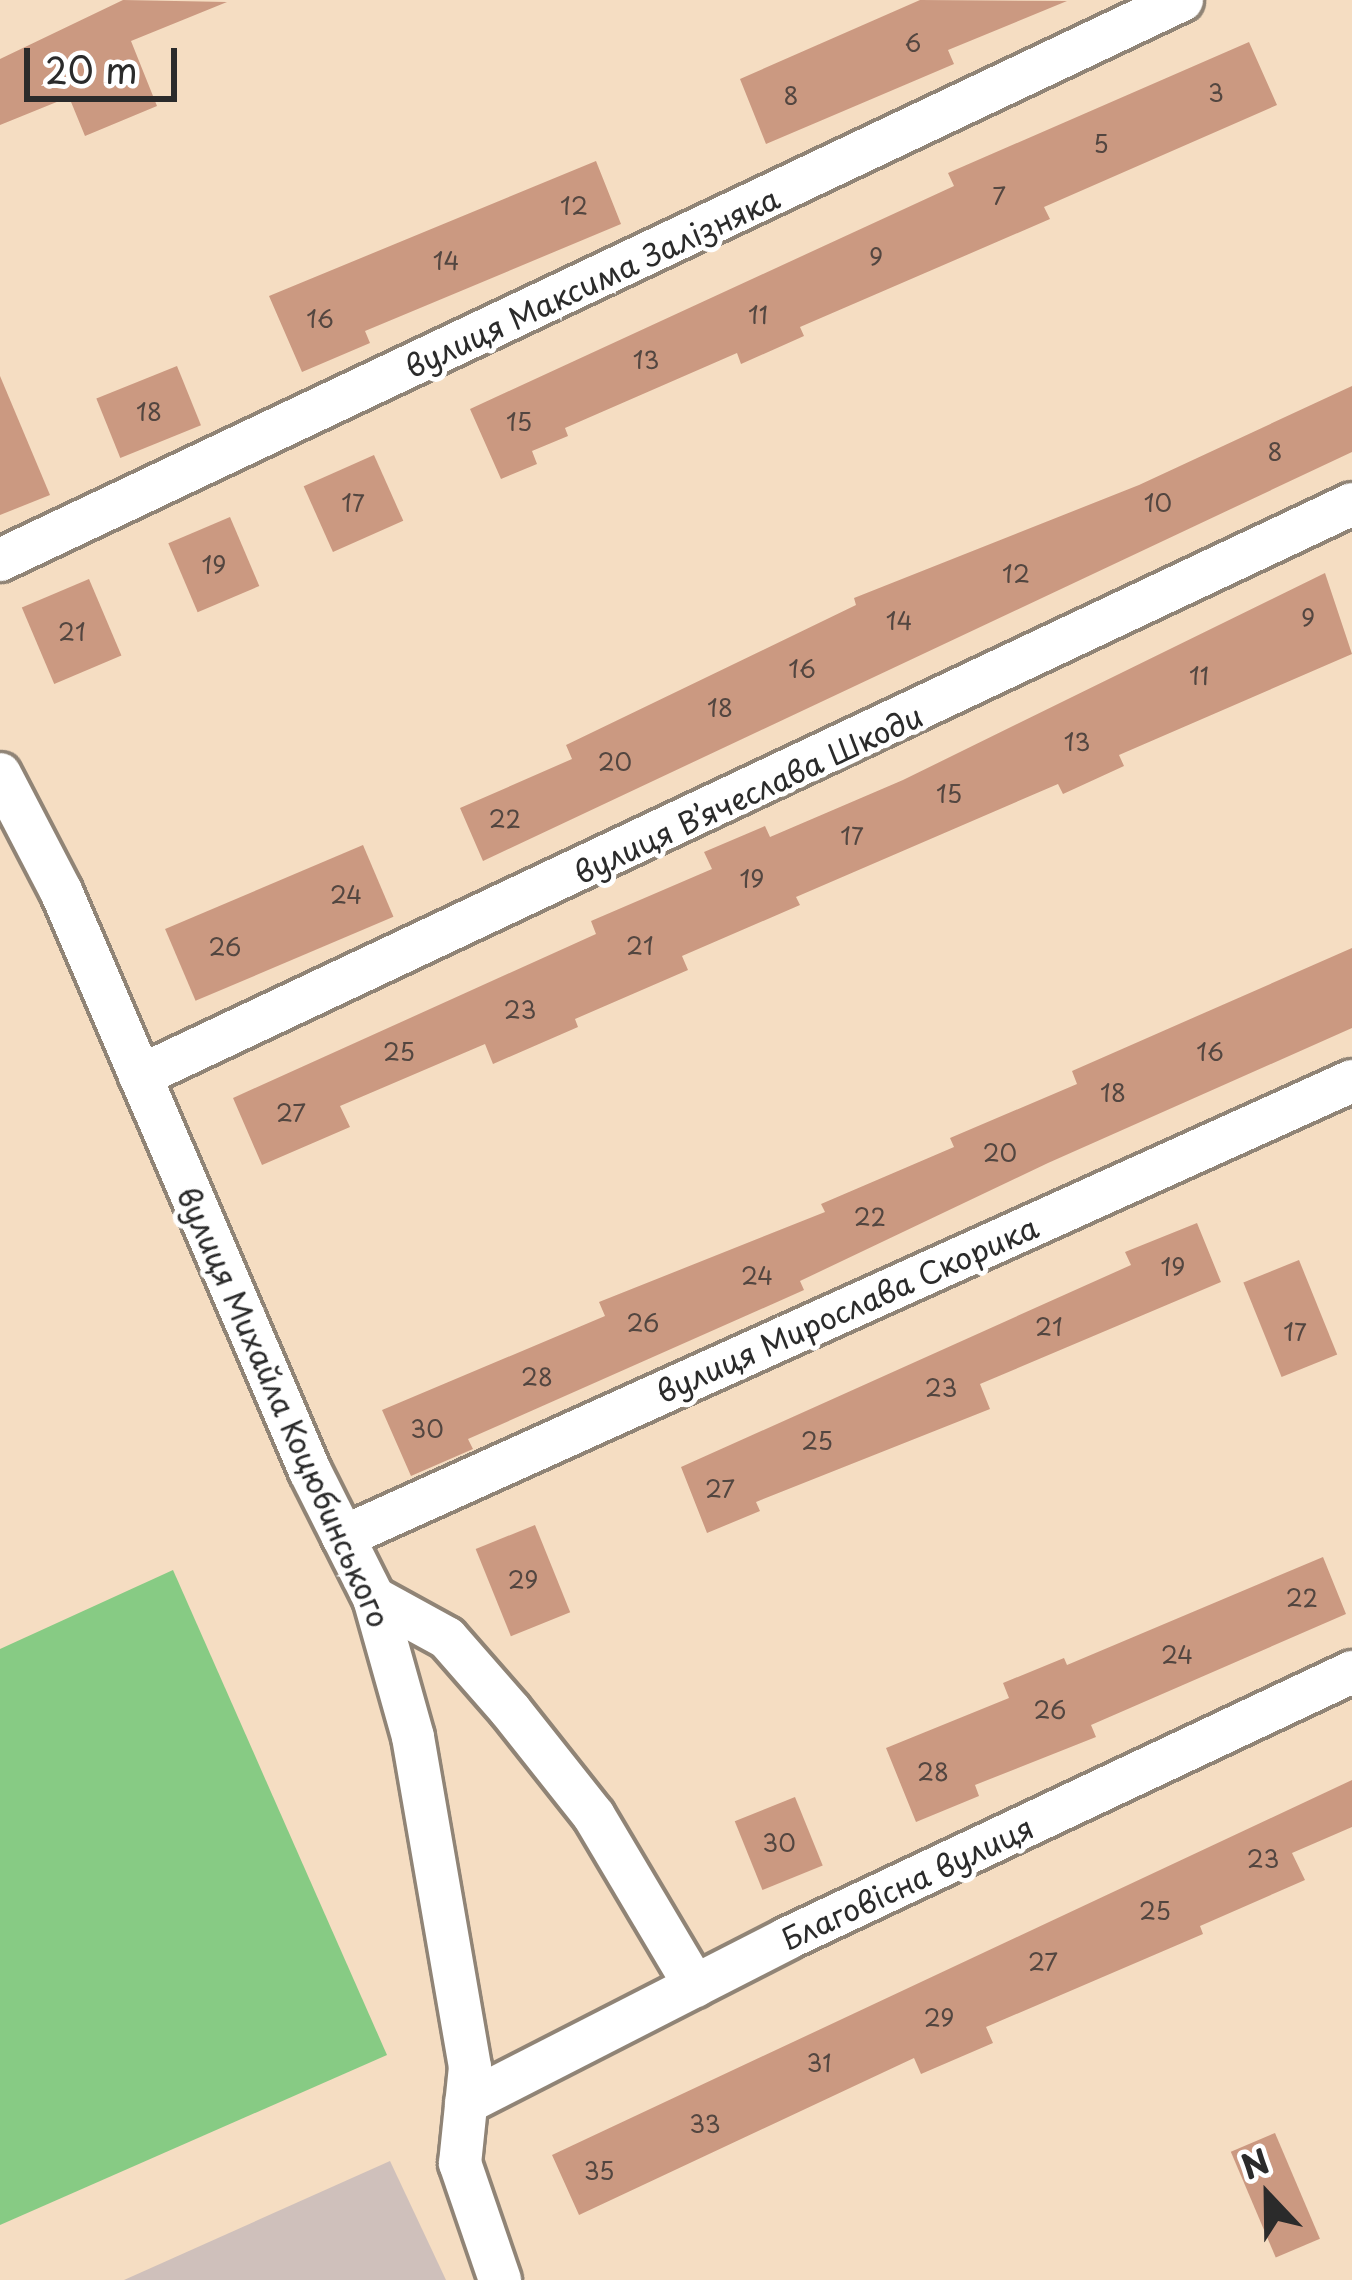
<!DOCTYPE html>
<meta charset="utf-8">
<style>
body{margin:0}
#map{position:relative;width:1352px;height:2280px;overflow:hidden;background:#f5ddc2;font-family:"Playpen Sans",sans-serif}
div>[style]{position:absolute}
.industrial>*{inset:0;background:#cfc0bb}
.green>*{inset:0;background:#87cb84}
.building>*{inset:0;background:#cb9981;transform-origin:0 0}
.roads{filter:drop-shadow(3px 0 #908476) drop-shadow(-3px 0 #908476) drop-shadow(0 3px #908476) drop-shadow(0 -3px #908476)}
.minor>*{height:42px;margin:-21px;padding:0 21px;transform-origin:21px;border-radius:21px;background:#fff}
span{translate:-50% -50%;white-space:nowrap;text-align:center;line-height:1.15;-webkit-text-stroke:10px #fff;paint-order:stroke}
.number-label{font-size:24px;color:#534640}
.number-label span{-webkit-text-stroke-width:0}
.street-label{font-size:30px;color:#2b2b2b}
.north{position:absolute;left:1208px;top:2136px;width:120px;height:120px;-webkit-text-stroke:9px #fff;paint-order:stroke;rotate:338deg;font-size:33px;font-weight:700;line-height:48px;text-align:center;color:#2b2b2b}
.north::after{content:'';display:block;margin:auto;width:42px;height:54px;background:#2b2b2b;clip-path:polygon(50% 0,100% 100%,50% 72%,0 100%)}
.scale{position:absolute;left:24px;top:48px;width:153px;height:54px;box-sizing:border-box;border:6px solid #2b2b2b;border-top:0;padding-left:15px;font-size:36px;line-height:42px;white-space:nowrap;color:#2b2b2b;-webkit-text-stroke:9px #fff;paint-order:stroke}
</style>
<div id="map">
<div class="industrial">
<div style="clip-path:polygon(390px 2161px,446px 2280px,124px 2280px)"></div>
</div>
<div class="green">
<div style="clip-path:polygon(173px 1570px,387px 2055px,0 2225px,0 1649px)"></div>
</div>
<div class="building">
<div style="clip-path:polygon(123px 0,227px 2px,131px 41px,157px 106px,85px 136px,69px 97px,0 125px,0 59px)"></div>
<div style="clip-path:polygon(920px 0,1067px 1px,948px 50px,954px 64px,766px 144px,740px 79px)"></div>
<div style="clip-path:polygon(1249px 42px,1277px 105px,1044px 207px,1050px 219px,800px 327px,804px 336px,741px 364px,737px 353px,565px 428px,568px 436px,532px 451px,537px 464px,501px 479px,470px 409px,954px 186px,948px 173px)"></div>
<div style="clip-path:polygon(596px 161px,621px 224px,365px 331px,370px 343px,302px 372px,269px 296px)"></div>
<div style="left:177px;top:366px;width:64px;height:87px;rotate:68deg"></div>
<div style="clip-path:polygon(0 376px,50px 495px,0 515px)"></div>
<div style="clip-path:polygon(1352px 386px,1352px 452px,483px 861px,460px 808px,572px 759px,566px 745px,856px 605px,854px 598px,1139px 485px)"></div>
<div style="left:374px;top:455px;width:72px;height:77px;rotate:66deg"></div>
<div style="left:230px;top:517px;width:75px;height:67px;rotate:67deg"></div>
<div style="clip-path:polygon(1325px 573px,1352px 654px,1119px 755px,1124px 766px,1063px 794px,1058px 784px,796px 897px,800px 905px,682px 956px,688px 970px,575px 1019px,578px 1027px,493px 1064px,485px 1044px,340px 1106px,350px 1127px,262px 1165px,233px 1098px,596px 934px,591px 921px,712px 869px,704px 852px,765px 826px,770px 837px,903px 780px)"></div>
<div style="left:89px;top:579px;width:83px;height:73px;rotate:67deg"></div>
<div style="left:363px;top:845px;width:78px;height:215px;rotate:67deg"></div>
<div style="clip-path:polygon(1352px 948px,1352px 1028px,1048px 1163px,800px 1281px,804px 1290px,468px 1439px,473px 1449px,411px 1476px,382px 1410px,605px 1316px,599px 1302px,825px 1212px,821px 1204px,954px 1147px,950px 1138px,1077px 1084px,1072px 1071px)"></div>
<div style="clip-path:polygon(1197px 1223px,1221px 1282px,980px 1384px,990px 1409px,756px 1502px,760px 1511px,707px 1533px,681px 1467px,1131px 1265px,1125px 1252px)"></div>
<div style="left:1299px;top:1260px;width:102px;height:60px;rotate:68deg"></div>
<div style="left:535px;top:1525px;width:94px;height:64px;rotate:68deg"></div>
<div style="clip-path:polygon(1323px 1557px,1346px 1614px,1091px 1725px,1096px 1737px,975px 1785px,979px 1796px,916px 1822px,886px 1748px,1009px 1698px,1003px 1683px,1064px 1658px,1067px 1665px)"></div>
<div style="clip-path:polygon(1352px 1780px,1352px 1827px,1292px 1853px,1305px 1880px,1200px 1926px,1203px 1934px,986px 2027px,993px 2043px,921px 2074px,914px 2058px,579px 2215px,552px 2155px)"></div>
<div style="left:795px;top:1797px;width:74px;height:65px;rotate:68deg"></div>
<div style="left:1275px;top:2133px;width:115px;height:48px;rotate:67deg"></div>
</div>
<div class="roads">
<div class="minor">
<div style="left:0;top:560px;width:1308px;rotate:-25.35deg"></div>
<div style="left:0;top:774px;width:132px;rotate:62.5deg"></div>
<div style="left:61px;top:891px;width:631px;rotate:66.77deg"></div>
<div style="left:310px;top:1471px;width:142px;rotate:63.3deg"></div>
<div style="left:374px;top:1598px;width:144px;rotate:74.3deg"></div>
<div style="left:413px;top:1737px;width:335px;rotate:80.2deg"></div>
<div style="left:470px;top:2067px;width:97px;rotate:95.9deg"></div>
<div style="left:460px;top:2163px;width:124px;rotate:71.1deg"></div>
<div style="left:140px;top:1076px;width:1340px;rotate:-25.26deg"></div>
<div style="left:343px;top:1537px;width:1107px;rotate:-24.32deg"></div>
<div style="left:374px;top:1598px;width:83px;rotate:28.7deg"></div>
<div style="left:447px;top:1638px;width:96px;rotate:48.8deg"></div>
<div style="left:510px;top:1710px;width:135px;rotate:51.6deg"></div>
<div style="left:594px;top:1816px;width:198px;rotate:59.3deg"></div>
<div style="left:466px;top:2103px;width:360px;rotate:-27.1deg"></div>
<div style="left:786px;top:1939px;width:626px;rotate:-25.25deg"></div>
</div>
</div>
<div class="number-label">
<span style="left:913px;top:43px">6</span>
<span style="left:1216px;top:93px">3</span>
<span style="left:791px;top:96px">8</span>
<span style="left:1101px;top:144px">5</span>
<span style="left:999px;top:196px">7</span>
<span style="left:574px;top:206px">12</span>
<span style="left:876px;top:257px">9</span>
<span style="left:446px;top:261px">14</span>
<span style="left:758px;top:315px">11</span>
<span style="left:320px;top:319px">16</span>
<span style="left:646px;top:360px">13</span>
<span style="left:149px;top:412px">18</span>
<span style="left:519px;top:422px">15</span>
<span style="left:1275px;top:452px">8</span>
<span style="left:353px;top:503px">17</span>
<span style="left:1158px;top:503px">10</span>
<span style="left:214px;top:565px">19</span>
<span style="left:1016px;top:574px">12</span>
<span style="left:1308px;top:618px">9</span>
<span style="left:899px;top:621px">14</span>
<span style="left:72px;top:632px">21</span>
<span style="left:802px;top:669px">16</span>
<span style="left:1199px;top:676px">11</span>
<span style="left:720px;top:708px">18</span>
<span style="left:1077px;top:742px">13</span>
<span style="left:615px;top:762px">20</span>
<span style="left:949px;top:794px">15</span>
<span style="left:505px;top:819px">22</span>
<span style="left:852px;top:836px">17</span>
<span style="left:752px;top:879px">19</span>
<span style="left:346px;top:895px">24</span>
<span style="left:640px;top:946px">21</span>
<span style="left:225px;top:947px">26</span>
<span style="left:520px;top:1010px">23</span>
<span style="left:399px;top:1052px">25</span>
<span style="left:1210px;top:1052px">16</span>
<span style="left:1113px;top:1093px">18</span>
<span style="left:291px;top:1113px">27</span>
<span style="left:1000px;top:1153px">20</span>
<span style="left:870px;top:1217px">22</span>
<span style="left:1173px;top:1267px">19</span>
<span style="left:757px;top:1276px">24</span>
<span style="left:643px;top:1323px">26</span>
<span style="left:1049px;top:1327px">21</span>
<span style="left:1295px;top:1332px">17</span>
<span style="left:537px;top:1377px">28</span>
<span style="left:941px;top:1388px">23</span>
<span style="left:427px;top:1429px">30</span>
<span style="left:817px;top:1441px">25</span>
<span style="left:720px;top:1489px">27</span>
<span style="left:523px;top:1580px">29</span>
<span style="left:1302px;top:1598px">22</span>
<span style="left:1177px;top:1655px">24</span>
<span style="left:1050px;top:1710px">26</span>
<span style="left:933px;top:1772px">28</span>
<span style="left:779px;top:1843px">30</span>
<span style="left:1263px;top:1859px">23</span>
<span style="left:1155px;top:1911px">25</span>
<span style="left:1043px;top:1962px">27</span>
<span style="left:939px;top:2018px">29</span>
<span style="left:819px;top:2063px">31</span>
<span style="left:705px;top:2124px">33</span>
<span style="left:599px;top:2171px">35</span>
</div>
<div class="street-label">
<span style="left:592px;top:282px;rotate:-25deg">вулиця Максима Залізняка</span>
<span style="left:748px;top:794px;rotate:-25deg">вулиця Вʼячеслава Шкоди</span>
<span style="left:847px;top:1309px;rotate:-24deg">вулиця Мирослава Скорика</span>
<span style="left:284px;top:1407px;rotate:66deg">вулиця Михайла Коцюбинського</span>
<span style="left:907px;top:1883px;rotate:-25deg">Благовісна вулиця</span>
</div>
<div class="north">N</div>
<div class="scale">20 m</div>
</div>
